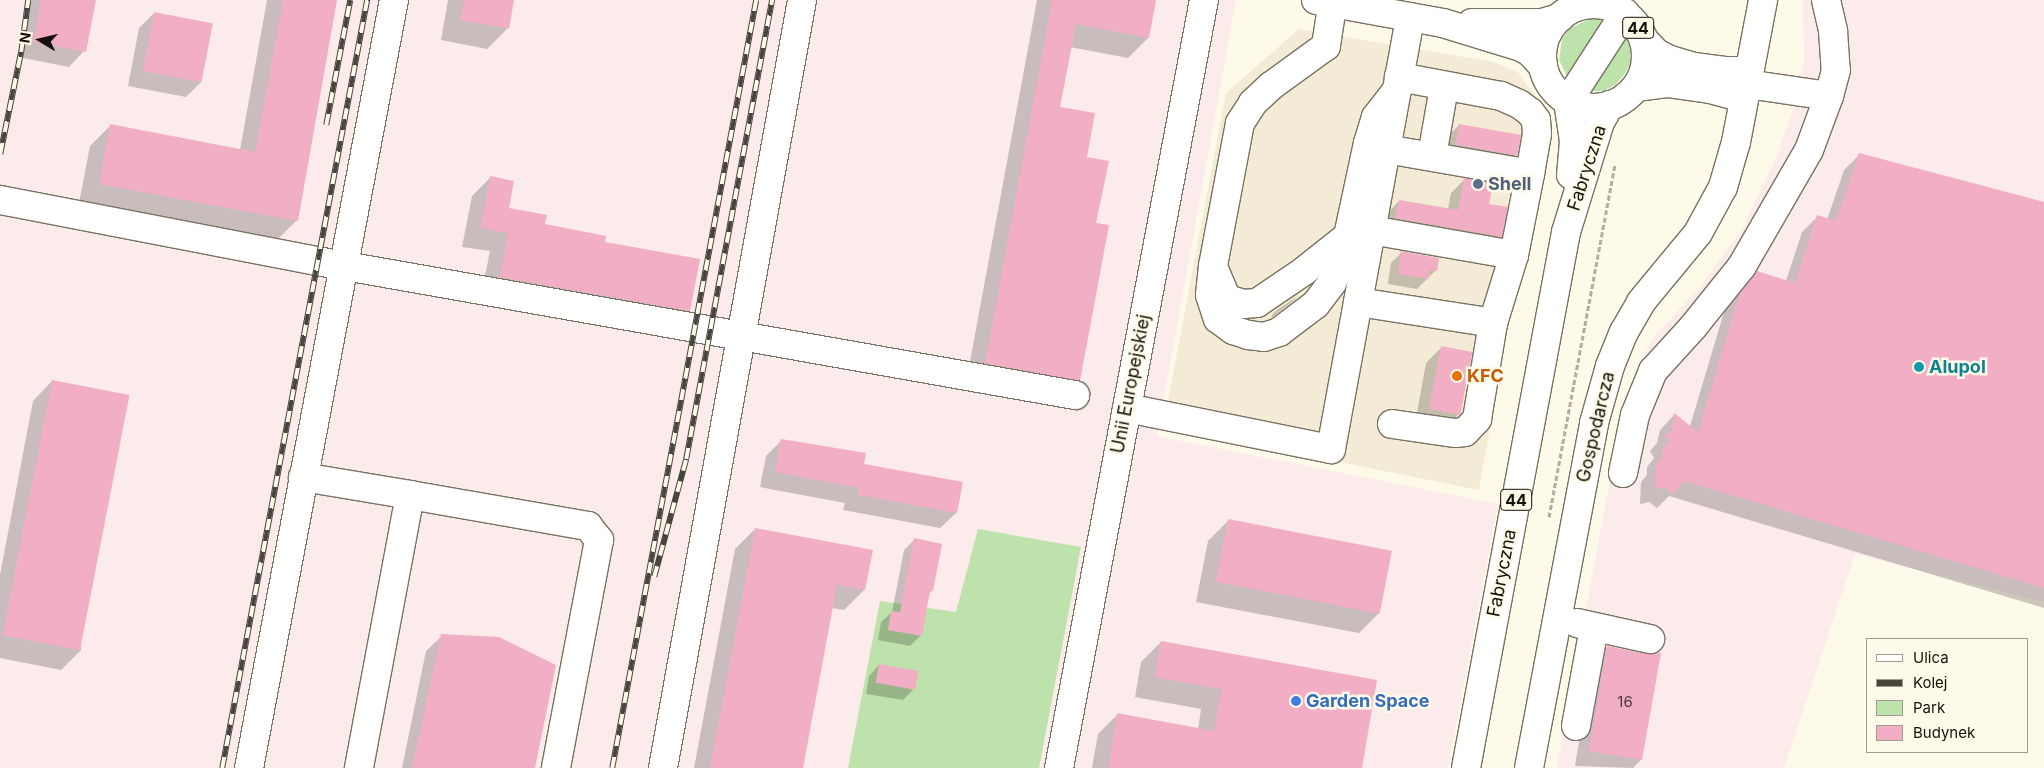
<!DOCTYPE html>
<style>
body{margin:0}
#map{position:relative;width:2044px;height:768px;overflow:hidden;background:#fefae9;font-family:Inter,sans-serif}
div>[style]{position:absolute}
.commercial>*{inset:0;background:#f3ebd5}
.industrial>*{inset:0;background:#fcebeb}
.green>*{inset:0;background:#bee2ac}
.shadow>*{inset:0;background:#0003}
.building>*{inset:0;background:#f1aec4;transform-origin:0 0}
.path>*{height:3px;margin-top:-1.5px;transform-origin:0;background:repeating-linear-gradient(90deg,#b1ada0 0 5px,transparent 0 7.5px)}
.roads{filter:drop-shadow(1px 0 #787260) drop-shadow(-1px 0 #787260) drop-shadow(0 1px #787260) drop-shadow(0 -1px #787260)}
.minor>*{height:28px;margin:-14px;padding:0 14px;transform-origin:14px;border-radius:14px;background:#fff}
.major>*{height:28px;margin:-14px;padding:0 14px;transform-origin:14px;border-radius:14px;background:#fff}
.major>.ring{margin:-14px;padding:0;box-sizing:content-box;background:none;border:28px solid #fff;border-radius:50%}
.rail>*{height:5.5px;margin-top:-2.75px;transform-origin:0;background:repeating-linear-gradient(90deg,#fefae9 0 11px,#48463c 0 22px);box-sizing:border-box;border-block:1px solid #48463c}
.dots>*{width:14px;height:14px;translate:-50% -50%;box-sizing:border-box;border:2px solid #fefae9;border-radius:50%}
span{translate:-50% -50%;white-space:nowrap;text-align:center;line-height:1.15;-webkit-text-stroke:5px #fefae9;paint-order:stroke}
.number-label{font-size:15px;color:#4b3939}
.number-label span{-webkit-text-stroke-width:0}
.shield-label span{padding:1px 4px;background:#fefae9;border:1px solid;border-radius:4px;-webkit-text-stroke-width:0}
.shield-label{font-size:16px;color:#14120b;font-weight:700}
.street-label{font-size:18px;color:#14120b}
.service-label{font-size:18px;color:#4e5e75;font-weight:700}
.left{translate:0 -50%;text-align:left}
.culture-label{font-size:18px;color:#0d838f;font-weight:700}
.food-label{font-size:18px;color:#c56008;font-weight:700}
.shop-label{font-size:18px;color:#366cbe;font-weight:700}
.legend{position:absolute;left:1866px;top:638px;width:162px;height:115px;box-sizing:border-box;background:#fefae9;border:1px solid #a09d90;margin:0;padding:6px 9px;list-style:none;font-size:15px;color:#14120b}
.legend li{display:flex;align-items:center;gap:10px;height:25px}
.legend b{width:25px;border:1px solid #a09d90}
.north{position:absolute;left:15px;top:15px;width:50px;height:50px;-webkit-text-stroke:4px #fefae9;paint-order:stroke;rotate:279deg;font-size:14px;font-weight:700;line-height:20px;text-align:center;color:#14120b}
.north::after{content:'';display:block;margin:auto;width:18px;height:22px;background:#14120b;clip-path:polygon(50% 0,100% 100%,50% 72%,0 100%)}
</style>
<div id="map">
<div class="commercial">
<div style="clip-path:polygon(1299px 29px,1493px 62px,1518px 72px,1550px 116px,1546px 161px,1523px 277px,1508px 325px,1479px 490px,1163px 427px,1226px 93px)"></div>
</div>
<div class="industrial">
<div style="clip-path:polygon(0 0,1236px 0,1157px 436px,1498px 504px,1448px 768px,0 768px)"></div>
<div style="clip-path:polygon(1803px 0,2044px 0,2044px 602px,1855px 554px,1784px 768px,1557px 768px,1625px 397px,1653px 337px,1699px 289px,1743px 227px,1776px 158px,1792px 112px,1804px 61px)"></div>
</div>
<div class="green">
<div style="clip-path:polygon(1593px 18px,1606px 21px,1570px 82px,1559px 60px,1562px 39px,1570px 28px)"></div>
<div style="clip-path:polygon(1626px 35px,1630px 48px,1630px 64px,1624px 75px,1615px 85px,1604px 91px,1591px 91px)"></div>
<div style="clip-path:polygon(978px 529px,1081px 547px,1039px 768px,848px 768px,880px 601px,956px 612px)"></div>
</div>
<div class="shadow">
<div style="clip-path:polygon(29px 0,94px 0,84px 51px,69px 67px,18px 57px)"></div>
<div style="clip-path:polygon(267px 0,336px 0,297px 220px,277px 240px,79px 203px,90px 146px,110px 126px,240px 150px)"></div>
<div style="clip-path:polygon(448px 0,513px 0,507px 29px,487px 49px,441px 40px)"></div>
<div style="clip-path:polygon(1037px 0,1155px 0,1148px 38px,1128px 58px,1070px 47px,1059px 108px,1086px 158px,1095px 224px,1079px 380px,1059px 400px,966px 383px)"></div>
<div style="clip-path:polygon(154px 13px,201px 82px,186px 97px,128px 86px,139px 28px)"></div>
<div style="clip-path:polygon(1459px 125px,1516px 155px,1501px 171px,1441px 160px,1444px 140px)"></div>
<div style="clip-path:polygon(1859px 155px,2044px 204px,2044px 608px,1669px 496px,1657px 508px,1649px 502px,1640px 504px,1641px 482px,1647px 475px,1647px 467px,1654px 458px,1650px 451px,1657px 443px,1660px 430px,1675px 414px,1690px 426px,1724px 312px,1757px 273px,1786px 281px,1802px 232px,1817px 217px,1827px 220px,1844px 170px)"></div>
<div style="clip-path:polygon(491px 177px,508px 209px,544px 225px,604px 243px,689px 310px,670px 329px,481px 296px,490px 251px,462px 247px,472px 196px)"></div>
<div style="clip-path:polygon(1464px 180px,1488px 205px,1500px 236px,1487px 250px,1383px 232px,1386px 215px,1399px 201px,1448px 209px,1451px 193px)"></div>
<div style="clip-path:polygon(1402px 252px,1436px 270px,1417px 289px,1388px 284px,1391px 263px)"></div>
<div style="clip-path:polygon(1298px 296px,1293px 301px,1272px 317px,1272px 315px,1277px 310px)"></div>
<div style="clip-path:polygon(1441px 348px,1459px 414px,1444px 429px,1415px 424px,1426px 363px)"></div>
<div style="clip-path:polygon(52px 381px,81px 650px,61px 670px,0 658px,0 575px,33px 401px)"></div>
<div style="clip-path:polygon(782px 440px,862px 465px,956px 513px,940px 528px,843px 510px,845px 503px,760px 487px,766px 456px)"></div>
<div style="clip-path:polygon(1228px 521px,1379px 613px,1359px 633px,1196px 602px,1208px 541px)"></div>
<div style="clip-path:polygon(755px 529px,871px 551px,864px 590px,844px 610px,832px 608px,802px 768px,694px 768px,735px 549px)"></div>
<div style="clip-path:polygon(914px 540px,932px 591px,928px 595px,921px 635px,910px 646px,878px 640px,881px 622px,892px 612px,904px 550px)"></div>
<div style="clip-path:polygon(442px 636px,534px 768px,402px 768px,426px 651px)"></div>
<div style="clip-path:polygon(1161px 642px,1360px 768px,1092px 768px,1098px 734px,1118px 714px,1198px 730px,1201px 709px,1135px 697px,1141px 662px)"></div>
<div style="clip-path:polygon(1608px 647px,1641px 760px,1633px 768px,1575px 766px,1592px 662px)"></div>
<div style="clip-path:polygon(879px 665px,913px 690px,903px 700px,866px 694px,869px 676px)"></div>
</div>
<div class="building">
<div style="clip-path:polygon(41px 0,96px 0,86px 52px,33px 42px)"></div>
<div style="clip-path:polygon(283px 0,337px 0,298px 221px,99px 184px,110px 124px,255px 152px)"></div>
<div style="clip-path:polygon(464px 0,514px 0,509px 29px,460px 20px)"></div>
<div style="clip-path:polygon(1052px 0,1156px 0,1149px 38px,1076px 24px,1060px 107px,1095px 113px,1087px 157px,1109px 161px,1096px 223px,1109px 225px,1080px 381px,985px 363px)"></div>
<div style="left:154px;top:12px;width:60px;height:60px;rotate:11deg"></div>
<div style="left:1459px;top:124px;width:63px;height:21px;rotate:10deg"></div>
<div style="clip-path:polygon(1859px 153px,2044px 202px,2044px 588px,1684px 481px,1673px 494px,1665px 487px,1655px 489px,1656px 465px,1662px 458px,1662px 450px,1669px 441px,1664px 435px,1672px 431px,1674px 413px,1698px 432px,1739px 295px,1757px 271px,1795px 283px,1817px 215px,1836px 221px)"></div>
<div style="clip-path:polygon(490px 176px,514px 181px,509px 208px,547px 215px,545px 224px,606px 236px,605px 242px,700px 259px,690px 311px,500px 277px,508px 233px,480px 228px)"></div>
<div style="clip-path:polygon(1464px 178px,1493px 183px,1489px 204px,1508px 207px,1502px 237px,1395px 218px,1399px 200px,1458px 210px)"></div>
<div style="clip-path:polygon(1401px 251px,1439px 258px,1437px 271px,1430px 270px,1428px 279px,1398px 274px)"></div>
<div style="left:1441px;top:346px;width:32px;height:64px;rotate:11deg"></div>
<div style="left:52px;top:380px;width:79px;height:260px;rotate:11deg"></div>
<div style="clip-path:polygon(781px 439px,866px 453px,864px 464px,963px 482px,957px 513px,858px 495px,859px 488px,775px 472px)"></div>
<div style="left:1228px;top:519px;width:167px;height:64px;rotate:11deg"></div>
<div style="clip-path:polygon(755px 528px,873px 550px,865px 590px,837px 585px,803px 768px,710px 768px)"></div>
<div style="clip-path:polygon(914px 538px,942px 544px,933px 591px,930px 591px,922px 636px,888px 630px,891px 611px,900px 612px)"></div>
<div style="clip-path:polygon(441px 634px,499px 637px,556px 665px,535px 768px,412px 768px)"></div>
<div style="clip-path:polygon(1161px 641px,1377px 680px,1362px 768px,1108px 768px,1117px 713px,1214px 731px,1221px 689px,1154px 677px)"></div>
<div style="clip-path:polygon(1607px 646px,1647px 654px,1661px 653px,1642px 760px,1589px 751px)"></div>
<div style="left:879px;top:664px;width:40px;height:19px;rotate:10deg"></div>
</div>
<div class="path">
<div style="left:1549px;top:517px;width:359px;rotate:-79.4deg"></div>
</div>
<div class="roads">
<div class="minor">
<div style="left:1316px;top:0;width:129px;rotate:10.3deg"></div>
<div style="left:1443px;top:23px;width:82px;rotate:17.1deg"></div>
<div style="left:1521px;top:47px;width:10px;rotate:29deg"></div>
<div style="left:1530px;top:52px;width:19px;rotate:47deg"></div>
<div style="left:1333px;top:0;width:47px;rotate:98.7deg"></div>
<div style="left:1326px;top:46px;width:68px;rotate:144deg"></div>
<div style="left:1271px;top:86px;width:25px;rotate:137deg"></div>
<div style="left:1253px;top:103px;width:24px;rotate:123deg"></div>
<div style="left:1240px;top:123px;width:146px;rotate:100.7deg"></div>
<div style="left:1213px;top:266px;width:29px;rotate:96deg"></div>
<div style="left:1210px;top:295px;width:25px;rotate:72deg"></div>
<div style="left:1218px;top:319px;width:19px;rotate:36deg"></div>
<div style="left:1233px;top:330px;width:16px;rotate:18deg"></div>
<div style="left:1248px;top:335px;width:16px;rotate:7deg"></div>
<div style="left:1264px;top:337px;width:16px;rotate:-18deg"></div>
<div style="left:1279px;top:332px;width:46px;rotate:-37.1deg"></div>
<div style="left:1316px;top:304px;width:26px;rotate:-53deg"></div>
<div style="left:1332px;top:283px;width:30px;rotate:-67deg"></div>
<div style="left:1344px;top:255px;width:115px;rotate:-77.9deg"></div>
<div style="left:1368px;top:143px;width:27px;rotate:-73deg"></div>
<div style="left:1376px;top:117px;width:34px;rotate:-52deg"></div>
<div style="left:1826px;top:0;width:32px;rotate:77deg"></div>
<div style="left:1833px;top:31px;width:39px;rotate:86deg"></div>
<div style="left:1836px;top:70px;width:27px;rotate:105deg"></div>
<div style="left:1472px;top:23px;width:70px"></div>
<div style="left:1542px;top:23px;width:18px;rotate:-16deg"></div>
<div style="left:1644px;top:40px;width:18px;rotate:47deg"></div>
<div style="left:1656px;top:53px;width:16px;rotate:27deg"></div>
<div style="left:1670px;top:60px;width:25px;rotate:16deg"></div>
<div style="left:1694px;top:67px;width:33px;rotate:7deg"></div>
<div style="left:1727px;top:71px;width:22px"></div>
<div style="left:1636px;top:87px;width:31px;rotate:-7deg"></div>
<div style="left:1667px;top:83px;width:43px;rotate:7.9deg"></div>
<div style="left:1710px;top:89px;width:35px;rotate:15deg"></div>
<div style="left:1568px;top:101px;width:105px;rotate:-57.1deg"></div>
<div style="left:1386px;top:149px;width:146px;rotate:9.8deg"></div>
<div style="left:1530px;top:174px;width:41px;rotate:-80.1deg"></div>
<div style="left:1537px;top:134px;width:14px;rotate:-94deg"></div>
<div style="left:1536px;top:120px;width:10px;rotate:-127deg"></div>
<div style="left:1530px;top:112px;width:14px;rotate:-144deg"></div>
<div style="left:1519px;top:104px;width:20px;rotate:-156deg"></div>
<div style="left:1501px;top:96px;width:104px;rotate:-169.4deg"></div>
<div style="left:1432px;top:156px;width:70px;rotate:-80.1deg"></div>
<div style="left:0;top:200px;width:323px;rotate:10.9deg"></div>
<div style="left:317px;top:261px;width:770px;rotate:10.03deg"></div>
<div style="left:1214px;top:269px;width:33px;rotate:67deg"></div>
<div style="left:1227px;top:299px;width:17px;rotate:17deg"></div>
<div style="left:1243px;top:304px;width:14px;rotate:-4deg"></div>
<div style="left:1257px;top:303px;width:57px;rotate:-34.2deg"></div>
<div style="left:1304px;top:271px;width:56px;rotate:-38.5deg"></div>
<div style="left:1348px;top:236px;width:12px;rotate:-24deg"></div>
<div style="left:1359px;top:231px;width:12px;rotate:-5deg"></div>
<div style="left:1371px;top:230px;width:145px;rotate:9.9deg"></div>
<div style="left:1358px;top:302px;width:137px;rotate:8.8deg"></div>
<div style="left:1127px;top:408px;width:208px;rotate:11.4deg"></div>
<div style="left:1331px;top:449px;width:439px;rotate:-79.6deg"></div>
<div style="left:1392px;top:424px;width:64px;rotate:8.1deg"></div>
<div style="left:1455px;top:433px;width:10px;rotate:-6deg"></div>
<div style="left:1465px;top:432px;width:18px;rotate:-47deg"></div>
<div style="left:1477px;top:419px;width:97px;rotate:-80.5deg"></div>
<div style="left:1493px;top:323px;width:71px;rotate:-72.8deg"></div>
<div style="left:1514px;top:255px;width:83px;rotate:-78.8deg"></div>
<div style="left:1623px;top:473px;width:59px;rotate:-78.3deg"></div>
<div style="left:1635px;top:415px;width:48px;rotate:-67.8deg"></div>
<div style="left:1653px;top:371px;width:59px;rotate:-47.7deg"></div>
<div style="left:1693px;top:327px;width:78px;rotate:-51.2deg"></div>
<div style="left:1742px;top:266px;width:134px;rotate:-60deg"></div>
<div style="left:1809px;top:150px;width:58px;rotate:-69.7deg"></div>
<div style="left:1829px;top:96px;width:83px;rotate:-171.7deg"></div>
<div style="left:303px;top:477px;width:109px;rotate:9.5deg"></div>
<div style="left:410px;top:495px;width:278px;rotate:100.6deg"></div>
<div style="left:410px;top:495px;width:181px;rotate:9.9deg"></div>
<div style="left:588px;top:526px;width:18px;rotate:52deg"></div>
<div style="left:599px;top:540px;width:232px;rotate:100.7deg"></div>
<div style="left:1577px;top:623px;width:75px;rotate:12.4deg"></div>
<div style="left:1576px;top:726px;width:100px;rotate:-79.6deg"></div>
<div style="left:249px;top:768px;width:782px;rotate:-79.31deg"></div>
<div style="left:663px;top:768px;width:780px;rotate:-79.74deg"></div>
<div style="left:1059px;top:768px;width:782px;rotate:-79.31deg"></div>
<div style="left:1529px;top:768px;width:351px;rotate:-79.3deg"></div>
<div style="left:1594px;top:423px;width:59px;rotate:-74.3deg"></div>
<div style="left:1610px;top:366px;width:37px;rotate:-68deg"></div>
<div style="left:1624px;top:332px;width:34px;rotate:-60deg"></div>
<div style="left:1641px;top:302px;width:89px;rotate:-50.4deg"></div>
<div style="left:1698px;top:233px;width:52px;rotate:-61.5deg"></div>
<div style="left:1723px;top:187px;width:47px;rotate:-73.9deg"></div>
<div style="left:1736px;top:142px;width:145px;rotate:-79.2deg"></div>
</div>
<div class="major">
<div class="ring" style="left:1542px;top:4px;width:76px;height:76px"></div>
<div style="left:1568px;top:101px;width:40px;rotate:81.5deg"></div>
<div style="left:1574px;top:141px;width:34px;rotate:95deg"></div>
<div style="left:1466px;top:768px;width:545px;rotate:-79.43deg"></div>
<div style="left:1566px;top:232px;width:115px;rotate:-72.8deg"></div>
<div style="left:1600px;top:122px;width:20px;rotate:-60deg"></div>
</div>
</div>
<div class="rail">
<div style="left:326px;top:125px;width:127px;rotate:-79.1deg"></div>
<div style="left:0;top:154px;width:104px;rotate:-78.4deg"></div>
<div style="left:21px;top:52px;width:52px;rotate:-82.3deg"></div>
<div style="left:654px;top:577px;width:122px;rotate:-74.8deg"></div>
<div style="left:686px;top:459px;width:467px;rotate:-79.4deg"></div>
<div style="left:222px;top:768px;width:782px;rotate:-79.31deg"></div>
<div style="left:612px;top:768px;width:781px;rotate:-79.38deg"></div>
</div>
<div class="dots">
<div style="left:1478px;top:184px;background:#5c6f8a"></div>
<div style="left:1919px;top:367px;background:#0f9aa8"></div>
<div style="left:1457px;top:376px;background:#e8710a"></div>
<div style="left:1296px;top:701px;background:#3f7fe0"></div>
</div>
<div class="number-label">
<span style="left:1625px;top:702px">16</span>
</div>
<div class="shield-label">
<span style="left:1638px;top:28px">44</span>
<span style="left:1516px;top:500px">44</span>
</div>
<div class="street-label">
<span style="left:1587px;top:168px;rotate:-72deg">Fabryczna</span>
<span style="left:1131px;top:384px;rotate:-79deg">Unii Europejskiej</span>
<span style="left:1596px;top:427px;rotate:-77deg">Gospodarcza</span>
<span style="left:1502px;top:573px;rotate:-79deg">Fabryczna</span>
</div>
<div class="service-label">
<span class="left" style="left:1488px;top:184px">Shell</span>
</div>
<div class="culture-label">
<span class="left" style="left:1929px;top:367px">Alupol</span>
</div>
<div class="food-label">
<span class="left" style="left:1467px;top:376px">KFC</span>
</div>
<div class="shop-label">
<span class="left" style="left:1306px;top:701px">Garden Space</span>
</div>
<ul class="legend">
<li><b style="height:6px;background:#fff"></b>Ulica</li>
<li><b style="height:6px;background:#48463c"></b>Kolej</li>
<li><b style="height:14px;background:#bee2ac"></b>Park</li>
<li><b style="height:14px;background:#f1aec4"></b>Budynek</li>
</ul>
<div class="north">N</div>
</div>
